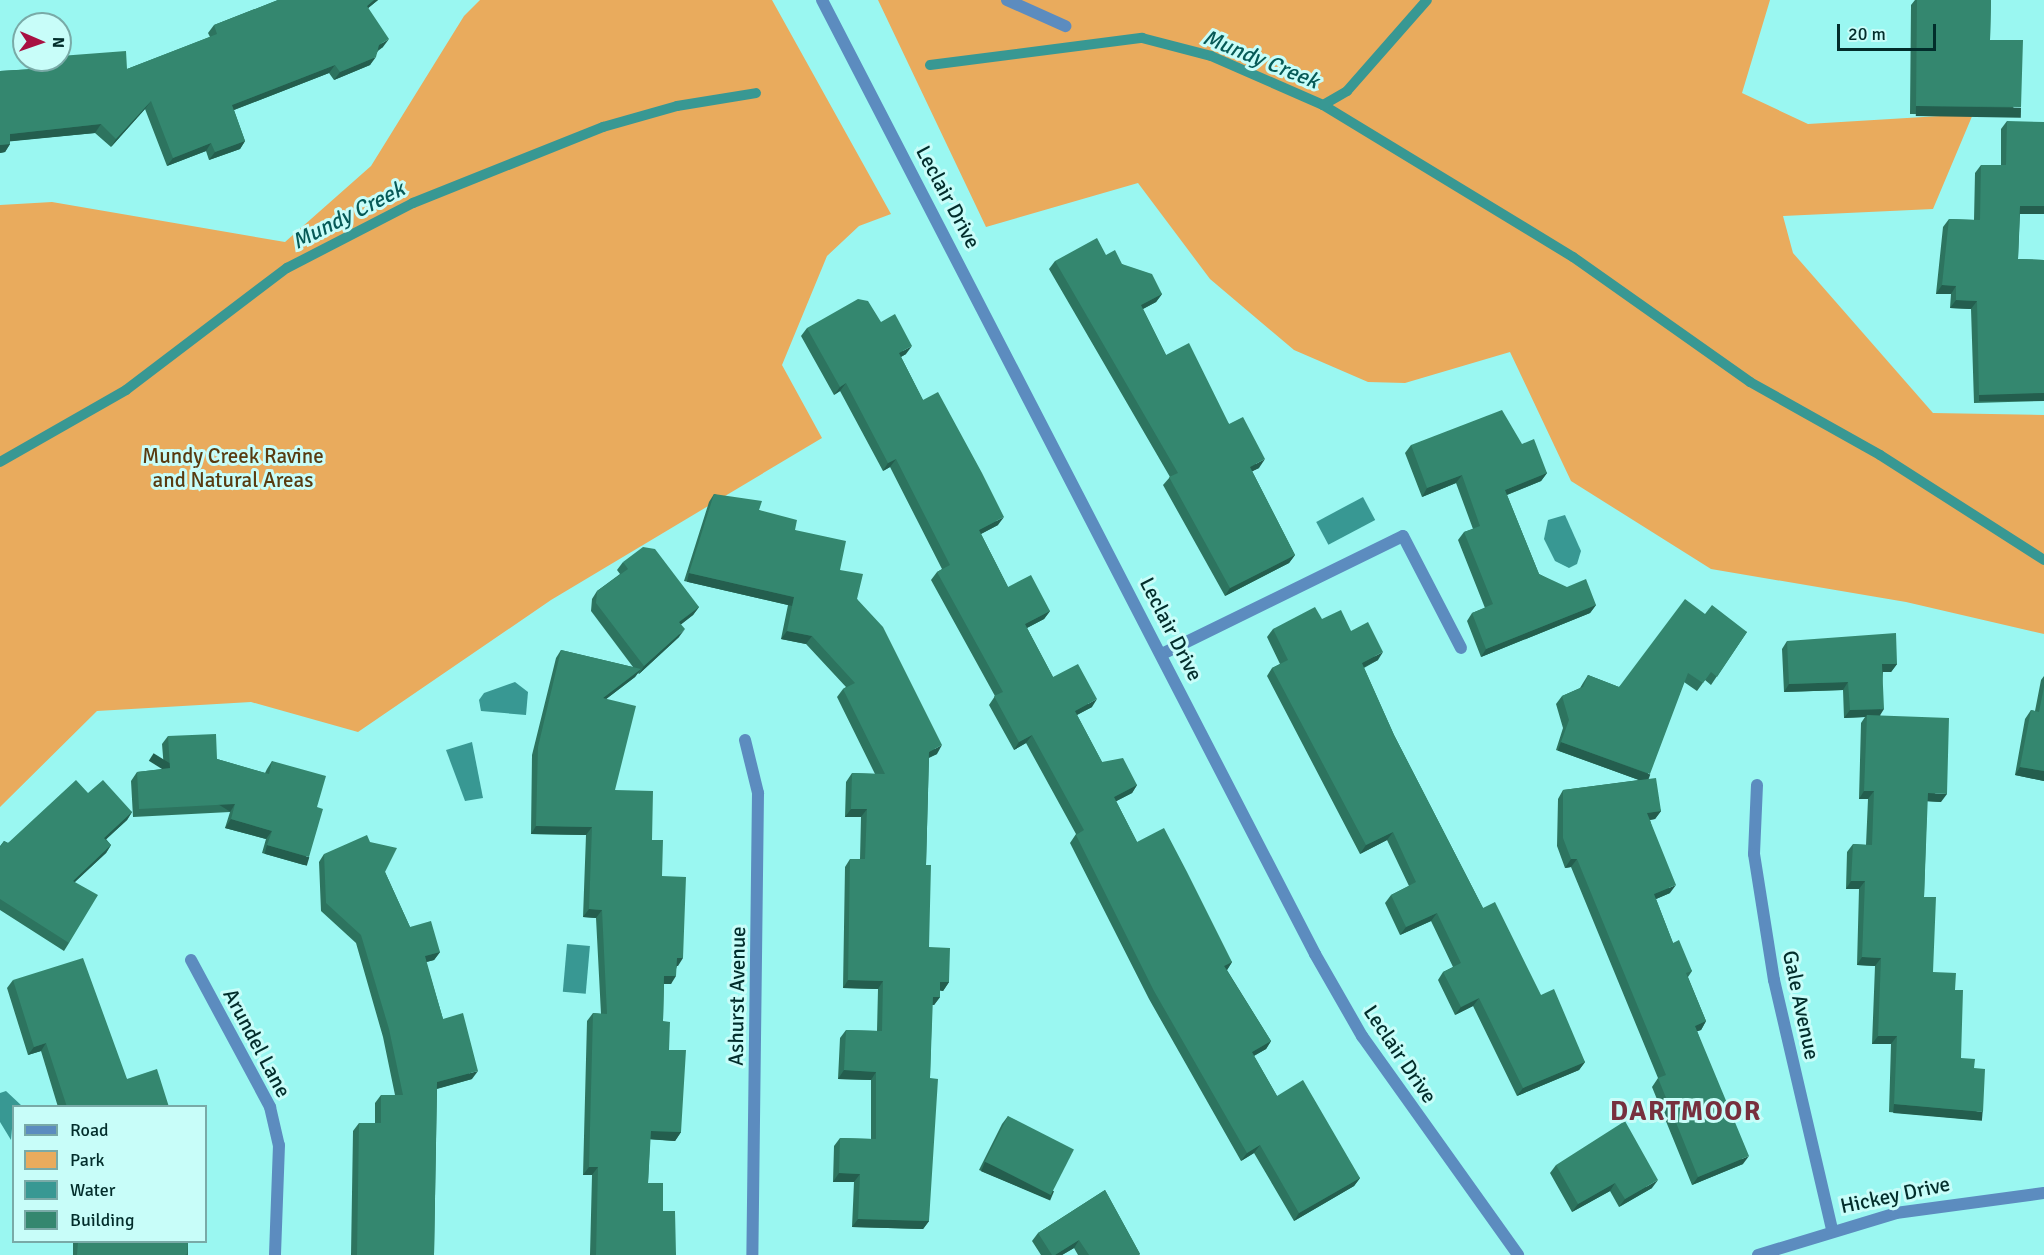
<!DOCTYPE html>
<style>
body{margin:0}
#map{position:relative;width:2044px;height:1255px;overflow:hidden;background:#9af7f1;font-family:Signika,sans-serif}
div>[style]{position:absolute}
.green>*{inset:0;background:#e9ab5d}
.water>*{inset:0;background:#389893;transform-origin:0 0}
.stream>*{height:10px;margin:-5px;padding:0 5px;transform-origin:5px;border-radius:5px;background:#389893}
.service>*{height:12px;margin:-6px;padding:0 6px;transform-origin:6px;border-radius:6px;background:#5c8cbf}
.minor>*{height:12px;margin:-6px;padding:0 6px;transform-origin:6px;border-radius:6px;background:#5c8cbf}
.tertiary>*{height:12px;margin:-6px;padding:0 6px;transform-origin:6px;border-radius:6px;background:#5c8cbf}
.wall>*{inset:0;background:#2d745f;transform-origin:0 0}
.shaded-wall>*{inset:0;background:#245e4e;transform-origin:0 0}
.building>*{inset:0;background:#34876f;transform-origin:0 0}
span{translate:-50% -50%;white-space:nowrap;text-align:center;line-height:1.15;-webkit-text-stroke:6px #c8fdf9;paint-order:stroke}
.street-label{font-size:21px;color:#022d2b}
.park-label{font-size:21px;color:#593b10}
.water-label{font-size:22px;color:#065a57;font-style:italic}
.district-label{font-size:27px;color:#77303e;font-weight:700;letter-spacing:1.5px}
.legend{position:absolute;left:12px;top:1105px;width:195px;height:138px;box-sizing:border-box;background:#c8fdf9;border:2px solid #79aaa7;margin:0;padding:8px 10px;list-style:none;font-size:18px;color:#022d2b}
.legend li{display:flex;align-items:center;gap:12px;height:30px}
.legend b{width:30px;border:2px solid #79aaa7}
.north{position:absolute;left:12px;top:12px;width:60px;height:60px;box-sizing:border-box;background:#c8fdf9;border:2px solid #79aaa7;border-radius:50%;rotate:92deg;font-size:16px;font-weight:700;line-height:24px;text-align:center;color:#022d2b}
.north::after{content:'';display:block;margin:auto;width:21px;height:27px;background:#a81142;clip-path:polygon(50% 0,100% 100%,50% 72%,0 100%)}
.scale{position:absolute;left:1837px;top:24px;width:99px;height:27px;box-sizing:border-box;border:3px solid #022d2b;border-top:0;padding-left:8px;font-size:18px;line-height:21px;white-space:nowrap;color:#022d2b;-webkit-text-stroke:4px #c8fdf9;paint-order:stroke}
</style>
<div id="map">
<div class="green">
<div style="clip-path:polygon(480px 0,772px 0,891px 214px,859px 226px,827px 256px,782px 365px,822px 438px,551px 600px,358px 732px,251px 702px,97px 711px,0 807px,0 205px,52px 202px,285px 242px,371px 166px,464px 16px)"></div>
<div style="clip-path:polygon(878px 0,1770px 0,1742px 93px,1808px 124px,1973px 114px,1933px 209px,1783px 216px,1793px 253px,1933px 413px,2044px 415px,2044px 634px,1906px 602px,1711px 569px,1571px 481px,1510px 352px,1405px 383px,1368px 382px,1294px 350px,1210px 279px,1138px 183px,986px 227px)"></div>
</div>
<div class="water">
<div style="left:1363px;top:497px;width:26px;height:53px;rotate:62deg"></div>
<div style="clip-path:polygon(1565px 515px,1581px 551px,1577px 564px,1569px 568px,1555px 561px,1544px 539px,1548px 520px)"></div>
<div style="clip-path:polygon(515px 682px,528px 692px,526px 715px,481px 711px,479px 700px,484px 693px)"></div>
<div style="clip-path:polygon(472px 742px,483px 798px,465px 801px,446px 750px)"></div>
<div style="left:567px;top:944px;width:23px;height:48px;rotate:5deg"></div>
<div style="clip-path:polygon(6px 1091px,22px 1106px,14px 1106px,11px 1140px,0 1122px,0 1093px)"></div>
</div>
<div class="stream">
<div style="left:930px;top:65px;width:214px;rotate:-7.3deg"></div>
<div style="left:1142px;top:38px;width:71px;rotate:14.6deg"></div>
<div style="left:1211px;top:56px;width:122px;rotate:23.6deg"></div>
<div style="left:1323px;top:105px;width:293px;rotate:31.3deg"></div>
<div style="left:1573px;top:257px;width:217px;rotate:35.2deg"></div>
<div style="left:1750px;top:382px;width:149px;rotate:29.3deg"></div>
<div style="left:1880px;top:455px;width:195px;rotate:32.6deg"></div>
<div style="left:1323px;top:105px;width:28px;rotate:-30deg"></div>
<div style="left:1347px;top:91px;width:121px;rotate:-48.7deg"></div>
<div style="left:0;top:462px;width:145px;rotate:-29.7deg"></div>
<div style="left:126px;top:390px;width:202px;rotate:-37.2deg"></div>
<div style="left:287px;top:268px;width:142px;rotate:-27.3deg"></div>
<div style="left:413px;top:203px;width:205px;rotate:-21.8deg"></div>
<div style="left:603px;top:127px;width:77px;rotate:-15.8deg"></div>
<div style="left:677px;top:106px;width:80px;rotate:-9.3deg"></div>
</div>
<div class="service">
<div style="left:1007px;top:0;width:64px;rotate:24.1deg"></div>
<div style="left:1162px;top:654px;width:268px;rotate:-26.1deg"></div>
<div style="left:1403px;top:536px;width:126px;rotate:62.6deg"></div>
</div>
<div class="minor">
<div style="left:745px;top:740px;width:55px;rotate:76.2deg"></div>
<div style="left:758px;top:793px;width:462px;rotate:90.7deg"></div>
<div style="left:1757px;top:785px;width:69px;rotate:92.5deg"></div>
<div style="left:1754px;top:854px;width:128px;rotate:81deg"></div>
<div style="left:1774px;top:980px;width:256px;rotate:76.9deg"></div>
<div style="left:191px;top:960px;width:167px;rotate:61.7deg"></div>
<div style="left:270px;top:1107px;width:39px;rotate:77deg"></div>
<div style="left:279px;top:1145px;width:110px;rotate:92.1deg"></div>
</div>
<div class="tertiary">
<div style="left:822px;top:0;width:1074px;rotate:62.67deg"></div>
<div style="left:1315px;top:954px;width:95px;rotate:60.2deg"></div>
<div style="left:1362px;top:1036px;width:269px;rotate:54.5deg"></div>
<div style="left:1758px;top:1255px;width:144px;rotate:-16.9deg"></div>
<div style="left:1896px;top:1213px;width:149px;rotate:-7.7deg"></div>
</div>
<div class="wall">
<div style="clip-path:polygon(278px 0,378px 0,368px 8px,383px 47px,378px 51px,370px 65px,334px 80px,329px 73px,234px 110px,245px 141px,240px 149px,209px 160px,206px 151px,167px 166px,145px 109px,111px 147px,95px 133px,10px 141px,10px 144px,5px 152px,0 153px,0 71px,49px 68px,49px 65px,52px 60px,60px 60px,127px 69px,210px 37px,208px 33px,214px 25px)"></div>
<div style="clip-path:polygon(1915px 0,1991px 0,1990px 40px,2016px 115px,1910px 114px,1911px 5px)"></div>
<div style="clip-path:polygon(2007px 121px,2020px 214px,2018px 259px,2044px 260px,2044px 401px,1974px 403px,1971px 309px,1950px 308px,1951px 294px,1936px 294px,1943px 227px,1949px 219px,1974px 220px,1975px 173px,1981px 165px,2001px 165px,2001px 129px)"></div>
<div style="clip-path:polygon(1055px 261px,1122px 264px,1162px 294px,1156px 302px,1143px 309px,1166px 355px,1229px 424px,1259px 468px,1252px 471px,1295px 555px,1289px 563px,1225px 596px,1163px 485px,1170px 477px,1049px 269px)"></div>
<div style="clip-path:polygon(881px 322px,906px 354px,901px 357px,923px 400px,998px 525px,981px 534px,1008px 587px,1050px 611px,1044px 619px,1027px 628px,1053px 677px,1092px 707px,1077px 715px,1102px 762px,1137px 785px,1132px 793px,1116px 801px,1137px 842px,1232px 962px,1227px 970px,1271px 1041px,1266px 1049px,1254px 1056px,1277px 1096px,1360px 1178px,1354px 1186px,1294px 1221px,1254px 1153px,1241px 1161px,1149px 999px,1070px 843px,1076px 834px,1026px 743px,1014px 750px,989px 705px,995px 696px,931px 580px,937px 572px,942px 569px,890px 467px,883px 471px,840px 391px,834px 395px,801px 336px,807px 328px)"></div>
<div style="clip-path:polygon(1522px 444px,1547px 473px,1541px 481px,1507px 495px,1539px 574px,1596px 605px,1590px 613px,1481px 657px,1467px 621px,1472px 613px,1485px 608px,1458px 540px,1464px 532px,1473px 529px,1456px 483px,1422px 497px,1405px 453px,1411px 445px)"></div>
<div style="clip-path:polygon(714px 494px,759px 510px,795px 530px,840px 570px,857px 599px,937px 754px,929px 758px,926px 865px,929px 947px,949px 982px,943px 991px,940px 990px,940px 997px,934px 1005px,932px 1005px,930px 1078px,929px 1221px,923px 1229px,852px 1227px,854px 1182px,833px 1182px,834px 1146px,840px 1138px,871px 1139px,871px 1080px,838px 1079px,840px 1038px,846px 1030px,877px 1031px,878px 989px,843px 988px,845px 867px,850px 859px,860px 859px,861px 817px,845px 817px,846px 782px,852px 773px,875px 774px,837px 697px,843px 689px,846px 687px,806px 644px,781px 639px,788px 605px,684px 581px,709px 502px)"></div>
<div style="clip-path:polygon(623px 562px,699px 607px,693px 615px,681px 624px,679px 637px,639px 674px,638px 673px,635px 677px,606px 699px,615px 790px,652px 840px,662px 876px,678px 966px,677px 966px,671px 984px,664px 984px,663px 1021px,669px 1050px,681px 1132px,675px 1141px,650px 1139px,648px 1183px,663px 1211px,676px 1255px,590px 1255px,592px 1175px,583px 1175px,587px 1021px,593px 1013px,601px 1014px,596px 918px,583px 917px,586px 835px,531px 834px,532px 755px,556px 658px,561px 650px,633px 667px,591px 611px,592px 599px,597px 591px,620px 574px,617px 570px)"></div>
<div style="clip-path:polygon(1705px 614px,1747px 632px,1711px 685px,1705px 680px,1697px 691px,1684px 682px,1646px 779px,1661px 811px,1655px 819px,1650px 820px,1670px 893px,1656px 899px,1673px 943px,1692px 971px,1688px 977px,1706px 1021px,1701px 1030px,1697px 1031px,1743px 1164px,1692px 1185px,1652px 1087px,1658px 1078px,1571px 867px,1565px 868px,1557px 846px,1558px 799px,1563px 790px,1639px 780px,1556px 750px,1563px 728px,1556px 704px,1562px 696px,1580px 688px,1583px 683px,1588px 675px,1619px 687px)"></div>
<div style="clip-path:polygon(1322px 619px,1351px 631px,1378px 660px,1364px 668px,1394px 735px,1483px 908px,1585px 1062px,1579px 1070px,1517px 1096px,1473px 1006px,1455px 1015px,1438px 980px,1443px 972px,1453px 967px,1431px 921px,1400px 935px,1385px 903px,1391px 895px,1409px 886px,1387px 840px,1360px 854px,1267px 676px,1272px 668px,1280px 664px,1267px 637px,1273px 629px)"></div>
<div style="clip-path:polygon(1787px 641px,1897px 664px,1891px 672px,1883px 672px,1880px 715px,1941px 802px,1927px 801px,1924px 897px,1933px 972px,1955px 990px,1961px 1058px,1974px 1068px,1977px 1120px,1889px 1112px,1891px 1044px,1872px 1044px,1875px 966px,1857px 965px,1859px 889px,1846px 889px,1847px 852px,1853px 844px,1866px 845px,1868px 799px,1859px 799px,1861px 723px,1865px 717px,1844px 718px,1843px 690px,1784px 692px,1782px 649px)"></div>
<div style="clip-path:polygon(2044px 676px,2044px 781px,2015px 775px,2025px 719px,2031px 710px,2035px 711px,2041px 680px)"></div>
<div style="clip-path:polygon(168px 736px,217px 759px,265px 773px,267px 769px,272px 761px,317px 807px,304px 865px,262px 853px,266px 839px,225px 828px,230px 812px,133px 817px,131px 781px,137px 772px,164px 769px,162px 744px)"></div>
<div style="clip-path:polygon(88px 793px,132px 812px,127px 820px,106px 839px,111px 845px,106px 853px,75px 882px,69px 943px,64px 951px,0 910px,0 846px,4px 841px,8px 843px)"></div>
<div style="clip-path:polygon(324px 854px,385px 872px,410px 927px,440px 952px,434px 960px,426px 962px,443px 1019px,472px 1079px,437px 1089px,434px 1255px,351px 1255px,353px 1131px,359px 1123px,375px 1123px,375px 1103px,381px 1095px,395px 1095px,383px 1037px,356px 943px,321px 911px,319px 862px)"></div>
<div style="clip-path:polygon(13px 980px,127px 1079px,169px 1107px,58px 1107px,41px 1051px,28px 1055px,7px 988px)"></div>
<div style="clip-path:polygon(1008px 1116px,1048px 1199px,979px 1170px,1002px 1124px)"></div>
<div style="clip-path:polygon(1556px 1165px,1652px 1188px,1619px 1207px,1610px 1191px,1572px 1212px,1550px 1173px)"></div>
<div style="clip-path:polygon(1105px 1190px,1140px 1254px,1139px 1255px,1078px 1255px,1074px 1248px,1062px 1255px,1041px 1255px,1032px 1241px,1038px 1233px)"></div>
<div style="left:73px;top:1242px;width:115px;height:13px"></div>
</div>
<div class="shaded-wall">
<div style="clip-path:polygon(374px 0,378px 0,361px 14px,367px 6px)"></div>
<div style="clip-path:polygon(389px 39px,383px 47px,373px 53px,379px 45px)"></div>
<div style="clip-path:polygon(376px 57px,370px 65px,334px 80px,340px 72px)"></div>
<div style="clip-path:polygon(335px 65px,329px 73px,226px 113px,232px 105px)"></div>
<div style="clip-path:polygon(151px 101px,145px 109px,111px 147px,116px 139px)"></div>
<div style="left:1916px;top:106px;width:105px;height:10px;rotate:1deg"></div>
<div style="clip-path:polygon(101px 124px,95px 133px,4px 142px,10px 134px)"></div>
<div style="clip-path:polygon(245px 141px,240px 149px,209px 160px,215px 152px)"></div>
<div style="clip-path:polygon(211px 143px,206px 151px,167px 166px,173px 158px)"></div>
<div style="clip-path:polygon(10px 144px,5px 152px,0 153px,0 145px)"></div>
<div style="clip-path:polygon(2020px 206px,2044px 206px,2044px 214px,2015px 214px)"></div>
<div style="clip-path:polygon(1942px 285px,1956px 286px,1951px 294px,1936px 294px)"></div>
<div style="clip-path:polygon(1162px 294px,1156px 302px,1135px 313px,1141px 305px)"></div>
<div style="clip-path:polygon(1956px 300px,1977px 301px,1971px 309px,1950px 308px)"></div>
<div style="clip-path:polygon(912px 346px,906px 354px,893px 361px,899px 353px)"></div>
<div style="clip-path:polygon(846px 383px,840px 391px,834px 395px,840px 387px)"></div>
<div style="left:2044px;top:393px;width:8px;height:65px;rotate:90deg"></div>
<div style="clip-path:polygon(896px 459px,890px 467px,883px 471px,888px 463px)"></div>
<div style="clip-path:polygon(1265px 459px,1259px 468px,1245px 475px,1250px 467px)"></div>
<div style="clip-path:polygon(1547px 473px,1541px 481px,1499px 498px,1505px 490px)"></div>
<div style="clip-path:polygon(1462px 475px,1456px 483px,1422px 497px,1427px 488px)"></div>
<div style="clip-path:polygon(1004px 517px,998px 525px,973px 538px,979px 530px)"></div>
<div style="clip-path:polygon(1295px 555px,1289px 563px,1225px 596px,1230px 588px)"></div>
<div style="left:689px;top:573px;width:108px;height:9px;rotate:13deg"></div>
<div style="clip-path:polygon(1596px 605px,1590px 613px,1481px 657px,1486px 649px)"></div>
<div style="clip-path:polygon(699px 607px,693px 615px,674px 630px,679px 622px)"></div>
<div style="clip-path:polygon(1050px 611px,1044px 619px,1019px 632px,1025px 624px)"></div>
<div style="clip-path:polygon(685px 629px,679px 637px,639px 674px,644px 666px)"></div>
<div style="clip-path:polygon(787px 631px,812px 636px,806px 644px,781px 639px)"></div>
<div style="clip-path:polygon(1383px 652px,1378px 660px,1356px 671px,1362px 663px)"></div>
<div style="clip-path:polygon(1882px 664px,1897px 664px,1891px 672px,1877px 672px)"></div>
<div style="clip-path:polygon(641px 669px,635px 677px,597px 706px,603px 698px)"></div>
<div style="clip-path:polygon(1848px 682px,1843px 690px,1784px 692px,1789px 684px)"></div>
<div style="clip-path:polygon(1097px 699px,1092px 707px,1069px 719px,1075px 711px)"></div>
<div style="clip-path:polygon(1884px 709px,1879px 717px,1867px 715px,1865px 717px,1844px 718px,1850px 710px)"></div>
<div style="clip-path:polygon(1032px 735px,1026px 743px,1014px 750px,1019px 742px)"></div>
<div style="left:1561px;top:742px;width:95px;height:9px;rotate:20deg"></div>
<div style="clip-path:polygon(942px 745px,937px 754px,923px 760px,929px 752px)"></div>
<div style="clip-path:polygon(2020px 767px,2044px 771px,2044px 781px,2015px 775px)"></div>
<div style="clip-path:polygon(1137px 785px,1132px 793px,1109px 805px,1114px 797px)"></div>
<div style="clip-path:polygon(1864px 791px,1874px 791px,1868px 799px,1859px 799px)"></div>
<div style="clip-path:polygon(1928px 793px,1947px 794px,1941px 802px,1922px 801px)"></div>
<div style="left:235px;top:804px;width:9px;height:96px;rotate:122deg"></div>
<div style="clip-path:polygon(851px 809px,867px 809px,861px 817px,845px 817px)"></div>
<div style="clip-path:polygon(1661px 811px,1655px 819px,1642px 821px,1647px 813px)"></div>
<div style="clip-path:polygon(132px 812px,127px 820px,99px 846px,104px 838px)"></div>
<div style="clip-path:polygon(231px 819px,272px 831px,266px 839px,225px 828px)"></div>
<div style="clip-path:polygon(536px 826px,592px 827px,586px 835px,531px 834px)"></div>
<div style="clip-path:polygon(1393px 832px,1387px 840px,1360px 854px,1366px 845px)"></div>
<div style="clip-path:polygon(111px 845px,106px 853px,67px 889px,73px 881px)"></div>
<div style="left:267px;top:845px;width:44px;height:9px;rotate:16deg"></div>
<div style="clip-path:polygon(1571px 859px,1577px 859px,1571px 867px,1565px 868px)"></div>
<div style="clip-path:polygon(1851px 881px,1865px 881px,1859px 889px,1846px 889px)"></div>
<div style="clip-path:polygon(1676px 885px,1670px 893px,1649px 902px,1654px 894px)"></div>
<div style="clip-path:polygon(589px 909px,602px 910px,596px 918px,583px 917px)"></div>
<div style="clip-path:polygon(1437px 913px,1431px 921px,1400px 935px,1406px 927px)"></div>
<div style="clip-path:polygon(440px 952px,434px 960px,419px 964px,425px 956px)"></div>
<div style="clip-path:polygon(1862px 957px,1881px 958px,1875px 966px,1857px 965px)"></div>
<div style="clip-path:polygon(677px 958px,683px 958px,678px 966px,671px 966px)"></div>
<div style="clip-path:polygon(1232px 962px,1227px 970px,1224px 966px)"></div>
<div style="clip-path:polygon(664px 976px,676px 976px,671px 984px,658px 984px)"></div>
<div style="clip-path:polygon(848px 980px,883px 981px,878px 989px,843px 988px)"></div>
<div style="clip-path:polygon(940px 982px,949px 982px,943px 991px,935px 990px)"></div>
<div style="clip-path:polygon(933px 997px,940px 997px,934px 1005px,927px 1005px)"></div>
<div style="clip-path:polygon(1479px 998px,1473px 1006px,1455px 1015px,1461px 1007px)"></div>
<div style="clip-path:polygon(1706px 1021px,1701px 1030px,1689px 1034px,1695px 1026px)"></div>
<div style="clip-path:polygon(1878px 1036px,1897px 1036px,1891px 1044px,1872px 1044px)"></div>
<div style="clip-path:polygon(1271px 1041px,1266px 1049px,1246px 1060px,1252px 1052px)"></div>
<div style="clip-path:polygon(46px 1043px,41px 1051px,28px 1055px,34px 1047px)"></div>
<div style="clip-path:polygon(1585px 1062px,1579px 1070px,1517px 1096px,1523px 1088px)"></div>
<div style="clip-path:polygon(844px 1070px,876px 1072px,871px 1080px,838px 1079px)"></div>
<div style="clip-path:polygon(478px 1071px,472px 1079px,432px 1090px,437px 1082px)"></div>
<div style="left:1894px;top:1104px;width:89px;height:9px;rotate:5deg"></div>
<div style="clip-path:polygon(651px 1131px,681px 1132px,675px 1141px,645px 1139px)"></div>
<div style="clip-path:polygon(1260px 1145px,1254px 1153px,1241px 1161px,1247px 1153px)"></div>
<div style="clip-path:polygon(1749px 1156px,1743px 1164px,1692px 1185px,1698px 1177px)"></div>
<div style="left:985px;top:1162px;width:75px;height:10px;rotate:23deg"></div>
<div style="clip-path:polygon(589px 1167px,598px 1167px,592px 1175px,583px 1175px)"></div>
<div style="clip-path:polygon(839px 1173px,860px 1174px,854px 1182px,833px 1182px)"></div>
<div style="clip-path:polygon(1360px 1178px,1354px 1186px,1294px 1221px,1299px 1213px)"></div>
<div style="clip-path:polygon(1658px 1180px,1652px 1188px,1619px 1207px,1625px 1199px)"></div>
<div style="clip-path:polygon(1615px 1183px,1610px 1191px,1572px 1212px,1578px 1204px)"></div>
<div style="clip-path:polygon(858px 1219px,929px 1221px,923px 1229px,852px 1227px)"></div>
<div style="clip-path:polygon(1079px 1240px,1074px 1248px,1062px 1255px,1055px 1255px)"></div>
</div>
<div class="building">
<div style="clip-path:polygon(278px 0,374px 0,367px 6px,389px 39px,379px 45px,376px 57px,340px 72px,335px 65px,232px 105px,245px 141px,215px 152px,211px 143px,173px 158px,151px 101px,116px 139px,101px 124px,10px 134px,10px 144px,0 145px,0 71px,55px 68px,55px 60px,60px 60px,60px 56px,126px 51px,127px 69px,217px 34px,214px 25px)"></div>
<div style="clip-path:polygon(1917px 0,1991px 0,1990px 40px,2023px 40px,2021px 107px,1916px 106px)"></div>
<div style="clip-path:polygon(2007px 121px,2044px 122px,2044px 206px,2020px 206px,2018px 259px,2044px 260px,2044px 393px,1979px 395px,1977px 301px,1956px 300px,1956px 286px,1942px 285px,1949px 219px,1980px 220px,1981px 165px,2006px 165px)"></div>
<div style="clip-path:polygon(1097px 238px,1106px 255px,1115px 250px,1122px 264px,1152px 274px,1162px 294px,1141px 305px,1166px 355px,1189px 343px,1229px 424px,1243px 417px,1265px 459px,1250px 467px,1295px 555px,1230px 588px,1169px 477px,1178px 473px,1055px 261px)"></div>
<div style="clip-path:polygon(858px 299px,868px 301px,881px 322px,895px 314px,912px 346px,899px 353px,923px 400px,938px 392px,982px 473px,1004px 517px,979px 530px,1008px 587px,1031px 575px,1050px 611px,1025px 624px,1053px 677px,1078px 664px,1097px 699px,1075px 711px,1102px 762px,1123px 758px,1137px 785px,1114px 797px,1137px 842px,1164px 828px,1187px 872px,1232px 962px,1224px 966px,1271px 1041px,1252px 1052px,1277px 1096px,1303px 1080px,1360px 1178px,1299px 1213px,1260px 1145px,1247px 1153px,1154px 991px,1076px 835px,1084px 830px,1032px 735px,1019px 742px,994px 696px,1003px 692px,937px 572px,950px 565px,896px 459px,888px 463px,846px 383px,840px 387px,807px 328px)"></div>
<div style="clip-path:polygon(1502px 410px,1522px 444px,1534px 439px,1547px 473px,1505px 490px,1539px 574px,1567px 587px,1586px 579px,1596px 605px,1486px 649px,1472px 613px,1493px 604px,1464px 532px,1480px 526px,1462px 475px,1427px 488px,1411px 445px)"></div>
<div style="clip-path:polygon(714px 494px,762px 501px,759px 510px,797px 520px,795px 530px,846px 541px,840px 570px,863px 574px,857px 599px,883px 627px,942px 745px,929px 752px,926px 865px,931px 865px,929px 947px,950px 948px,949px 982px,940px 982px,940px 997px,933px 997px,930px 1078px,938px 1079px,929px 1221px,858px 1219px,860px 1174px,839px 1173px,840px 1138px,876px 1139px,876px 1072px,844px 1070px,846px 1030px,882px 1031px,883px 981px,848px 980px,850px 859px,865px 859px,867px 809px,851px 809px,852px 773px,885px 774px,843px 689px,855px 683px,812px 636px,787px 631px,794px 597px,689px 573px)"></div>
<div style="clip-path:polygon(643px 547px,655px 549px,699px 607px,679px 622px,685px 629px,644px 666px,596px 603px,597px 591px,628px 569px,623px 562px)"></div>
<div style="clip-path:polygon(1685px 599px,1705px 614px,1712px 605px,1747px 632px,1717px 677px,1711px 672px,1703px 683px,1688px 673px,1650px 774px,1561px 742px,1569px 720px,1562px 696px,1583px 687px,1588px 675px,1619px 687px)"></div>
<div style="clip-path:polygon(1315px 607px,1322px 619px,1341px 610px,1351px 631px,1368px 622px,1383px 652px,1362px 663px,1394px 735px,1483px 908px,1495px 902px,1541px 995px,1554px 989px,1585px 1062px,1523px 1088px,1479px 998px,1461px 1007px,1443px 972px,1461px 963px,1437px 913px,1406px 927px,1391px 895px,1416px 882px,1393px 832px,1366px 845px,1272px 668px,1288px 660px,1273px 629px)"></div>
<div style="clip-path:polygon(1896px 633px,1897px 664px,1882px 664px,1884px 709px,1850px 710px,1848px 682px,1789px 684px,1787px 641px)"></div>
<div style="clip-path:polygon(561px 650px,641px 669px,603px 698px,636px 706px,615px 790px,653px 791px,652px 840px,663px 840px,662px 876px,686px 877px,683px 958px,677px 958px,676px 976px,664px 976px,663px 1021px,670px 1022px,669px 1050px,686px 1050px,681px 1132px,651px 1131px,648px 1183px,663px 1183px,663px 1211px,675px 1211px,676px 1255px,596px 1255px,598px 1167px,589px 1167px,593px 1013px,607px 1014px,602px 910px,589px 909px,592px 827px,536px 826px,538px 747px)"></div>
<div style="clip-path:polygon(2044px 687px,2044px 771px,2020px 767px,2031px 710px,2039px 712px)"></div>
<div style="clip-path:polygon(1867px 715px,1949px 718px,1947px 794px,1928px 793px,1924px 897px,1936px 897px,1933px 972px,1956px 973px,1955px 990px,1963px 990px,1961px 1058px,1975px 1059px,1974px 1068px,1985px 1069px,1983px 1112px,1894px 1104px,1897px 1036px,1878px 1036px,1881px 958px,1862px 957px,1865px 881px,1851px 881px,1853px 844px,1872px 845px,1874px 791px,1864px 791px)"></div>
<div style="clip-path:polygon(216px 734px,217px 759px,269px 774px,272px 761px,326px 776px,317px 807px,323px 809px,309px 857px,267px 845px,272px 831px,231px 819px,235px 804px,139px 809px,137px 772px,170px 768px,168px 736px)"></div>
<div style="clip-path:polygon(1656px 778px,1661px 811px,1647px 813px,1676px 885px,1654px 894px,1673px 943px,1679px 940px,1692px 971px,1686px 973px,1706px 1021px,1695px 1026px,1749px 1156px,1698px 1177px,1658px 1078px,1666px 1075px,1577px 859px,1571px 859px,1563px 838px,1563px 790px)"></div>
<div style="clip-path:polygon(76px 780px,88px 793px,103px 780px,132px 812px,104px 838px,111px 845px,73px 881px,98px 895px,69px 943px,0 899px,0 847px,4px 841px,8px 843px)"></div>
<div style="clip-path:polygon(367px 835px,370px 842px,397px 848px,385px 872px,410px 927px,431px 921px,440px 952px,425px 956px,443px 1019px,463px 1013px,478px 1071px,437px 1082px,434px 1255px,357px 1255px,359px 1123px,381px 1123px,381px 1095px,403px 1095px,389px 1029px,361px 935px,326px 903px,324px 854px)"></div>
<div style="clip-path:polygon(83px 958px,127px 1079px,157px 1069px,169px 1107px,67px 1107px,46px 1043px,34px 1047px,13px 980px)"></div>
<div style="left:1008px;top:1116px;width:74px;height:51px;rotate:27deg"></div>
<div style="clip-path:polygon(1625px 1121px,1658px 1180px,1625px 1199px,1615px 1183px,1578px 1204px,1556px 1165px)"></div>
<div style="clip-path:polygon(1105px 1190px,1140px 1254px,1138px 1255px,1089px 1255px,1079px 1240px,1055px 1255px,1052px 1255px,1038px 1233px)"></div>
<div style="clip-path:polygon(78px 1242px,188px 1242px,187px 1254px,185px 1255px,77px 1255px)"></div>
</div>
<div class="street-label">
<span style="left:948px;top:197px;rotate:62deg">Leclair Drive</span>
<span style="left:1171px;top:629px;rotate:63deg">Leclair Drive</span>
<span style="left:737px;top:996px;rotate:-89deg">Ashurst Avenue</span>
<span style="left:1801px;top:1005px;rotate:78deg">Gale Avenue</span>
<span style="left:257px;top:1043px;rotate:62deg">Arundel Lane</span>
<span style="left:1400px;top:1054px;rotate:56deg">Leclair Drive</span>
<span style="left:1895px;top:1195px;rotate:-12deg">Hickey Drive</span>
</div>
<div class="park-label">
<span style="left:233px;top:468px">Mundy Creek Ravine<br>and Natural Areas</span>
</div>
<div class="water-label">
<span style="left:1261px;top:59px;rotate:22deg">Mundy Creek</span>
<span style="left:348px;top:215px;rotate:-27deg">Mundy Creek</span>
</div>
<div class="district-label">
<span style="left:1686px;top:1112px">DARTMOOR</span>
</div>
<ul class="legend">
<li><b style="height:8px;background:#5c8cbf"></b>Road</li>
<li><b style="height:16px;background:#e9ab5d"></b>Park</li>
<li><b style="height:16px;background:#389893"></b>Water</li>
<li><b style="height:16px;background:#34876f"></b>Building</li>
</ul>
<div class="north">N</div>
<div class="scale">20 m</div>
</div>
